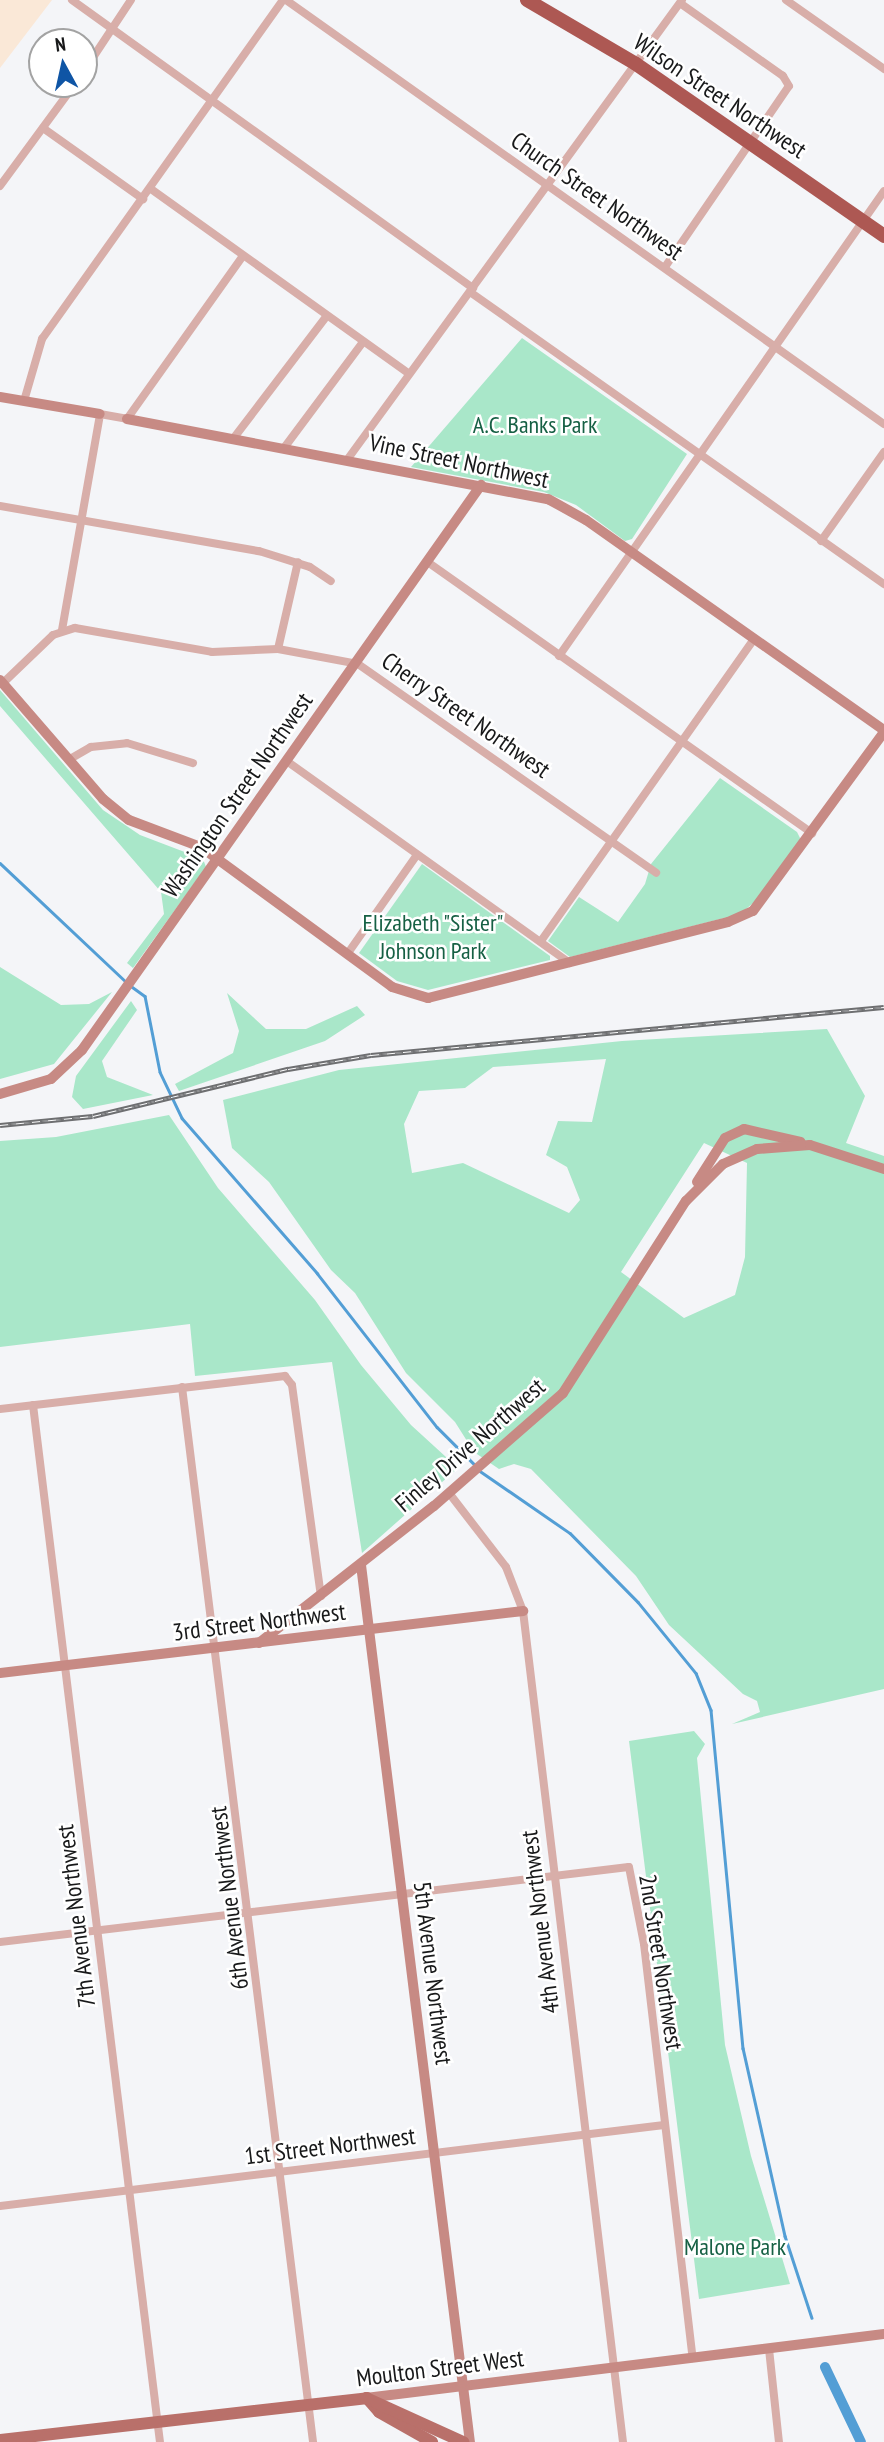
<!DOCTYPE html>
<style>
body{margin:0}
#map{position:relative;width:884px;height:2442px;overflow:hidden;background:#f4f5f8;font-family:"PT Sans Narrow",sans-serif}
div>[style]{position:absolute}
.education>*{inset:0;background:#fae8d7}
.green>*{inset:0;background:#a9e7c9}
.stream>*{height:2.5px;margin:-1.25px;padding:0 1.25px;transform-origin:1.25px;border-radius:1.25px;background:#539ed5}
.canal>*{height:10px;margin:-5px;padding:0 5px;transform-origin:5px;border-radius:5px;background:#539ed5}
.street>*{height:8px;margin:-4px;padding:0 4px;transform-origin:4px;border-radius:4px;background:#d8aea9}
.secondary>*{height:10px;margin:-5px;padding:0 5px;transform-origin:5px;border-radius:5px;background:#c78a84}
.primary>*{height:12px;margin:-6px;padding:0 6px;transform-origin:6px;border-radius:6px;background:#b9706a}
.highway>*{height:14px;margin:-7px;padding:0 7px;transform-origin:7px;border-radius:7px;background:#ad5853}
.rail>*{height:5px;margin-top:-2.5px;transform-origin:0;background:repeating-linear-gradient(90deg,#fff 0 8px,#6e6f71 0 16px);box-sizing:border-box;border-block:2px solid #6e6f71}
span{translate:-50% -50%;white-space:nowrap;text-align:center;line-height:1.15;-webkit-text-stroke:5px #fff;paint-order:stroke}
.street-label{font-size:24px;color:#18191a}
.park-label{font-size:24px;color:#166044}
.north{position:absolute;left:28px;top:28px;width:70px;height:70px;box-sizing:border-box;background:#fff;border:2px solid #a3a3a3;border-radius:50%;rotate:352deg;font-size:19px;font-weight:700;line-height:28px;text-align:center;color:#18191a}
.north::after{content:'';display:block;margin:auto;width:24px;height:32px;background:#0f55a5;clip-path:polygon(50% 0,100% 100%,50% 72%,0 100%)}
</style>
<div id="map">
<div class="education">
<div style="clip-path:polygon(0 0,52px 0,0 68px)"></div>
</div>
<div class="green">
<div style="clip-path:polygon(522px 338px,687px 454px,632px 539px,625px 541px,576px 505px,544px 492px,411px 467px)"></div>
<div style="clip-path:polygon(0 690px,103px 810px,140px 835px,203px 859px,206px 867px,133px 968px,127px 963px,164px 914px,161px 892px,0 706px)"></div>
<div style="clip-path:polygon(720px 778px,797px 832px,801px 840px,758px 899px,740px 914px,570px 957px,548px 941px,579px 897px,618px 922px,645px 884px,651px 864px)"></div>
<div style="clip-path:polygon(422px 864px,550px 956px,550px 960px,428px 990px,397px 981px,359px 953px)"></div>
<div style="clip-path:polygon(0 967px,61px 1005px,89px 1004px,112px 992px,54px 1064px,0 1079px)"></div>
<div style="clip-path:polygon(227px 993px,266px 1029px,306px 1029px,357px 1006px,365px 1015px,325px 1041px,179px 1091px,175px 1084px,233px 1053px,239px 1031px)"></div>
<div style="clip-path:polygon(131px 1001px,137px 1010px,102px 1061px,107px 1077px,153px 1095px,83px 1109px,72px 1097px,76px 1076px)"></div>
<div style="clip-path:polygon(evenodd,827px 1029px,865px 1096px,846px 1143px,884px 1156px,884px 1689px,732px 1724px,760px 1712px,757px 1701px,743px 1694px,669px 1625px,636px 1576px,531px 1469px,514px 1464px,499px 1469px,474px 1452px,455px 1422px,406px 1373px,355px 1293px,331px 1270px,269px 1182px,232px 1148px,223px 1100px,339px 1070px,622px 1041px,827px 1029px,606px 1059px,592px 1122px,558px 1121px,546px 1155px,567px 1167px,580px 1200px,569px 1213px,463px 1163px,412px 1173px,404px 1124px,419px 1091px,465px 1088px,493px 1067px,606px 1059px,827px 1029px,704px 1143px,747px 1163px,745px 1257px,735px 1295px,684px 1318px,621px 1272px,704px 1143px)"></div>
<div style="clip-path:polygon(169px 1115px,218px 1188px,315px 1300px,361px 1365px,411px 1425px,458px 1468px,362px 1553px,332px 1362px,195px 1376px,190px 1324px,0 1347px,0 1141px,56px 1137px)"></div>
<div style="clip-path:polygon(694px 1731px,705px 1744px,697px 1758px,725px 2045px,751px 2156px,790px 2284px,699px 2299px,629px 1741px)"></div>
</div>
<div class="stream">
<div style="left:0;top:863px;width:172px;rotate:43.3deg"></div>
<div style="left:131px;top:986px;width:17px;rotate:36deg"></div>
<div style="left:145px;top:996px;width:77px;rotate:78.8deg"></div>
<div style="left:160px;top:1072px;width:51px;rotate:64.4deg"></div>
<div style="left:182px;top:1118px;width:206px;rotate:48.9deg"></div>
<div style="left:317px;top:1273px;width:195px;rotate:52.1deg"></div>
<div style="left:437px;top:1427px;width:55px;rotate:45deg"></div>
<div style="left:480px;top:1471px;width:109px;rotate:34.6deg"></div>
<div style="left:570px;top:1533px;width:97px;rotate:45.4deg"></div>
<div style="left:638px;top:1602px;width:92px;rotate:50.8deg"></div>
<div style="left:696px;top:1673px;width:40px;rotate:68deg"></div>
<div style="left:711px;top:1710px;width:340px;rotate:84.6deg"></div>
<div style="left:743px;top:2048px;width:193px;rotate:77.4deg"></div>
<div style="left:785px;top:2236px;width:86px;rotate:71.8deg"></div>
</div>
<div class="canal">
<div style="left:825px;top:2367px;width:83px;rotate:64.4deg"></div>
</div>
<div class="street">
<div style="left:72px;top:0;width:494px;rotate:35.7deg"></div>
<div style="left:286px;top:0;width:733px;rotate:35.34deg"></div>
<div style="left:786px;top:0;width:120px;rotate:35.1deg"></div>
<div style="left:84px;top:71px;width:85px;rotate:-56.5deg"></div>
<div style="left:43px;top:128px;width:123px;rotate:35.4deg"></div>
<div style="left:0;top:186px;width:127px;rotate:-53.7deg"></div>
<div style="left:151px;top:189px;width:317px;rotate:35.6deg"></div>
<div style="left:665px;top:267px;width:219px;rotate:-55.6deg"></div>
<div style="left:789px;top:86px;width:12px;rotate:-121deg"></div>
<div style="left:783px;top:76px;width:126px;rotate:-144.7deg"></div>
<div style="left:470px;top:292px;width:507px;rotate:35.2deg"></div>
<div style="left:24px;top:401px;width:65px;rotate:-73.8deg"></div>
<div style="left:42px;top:339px;width:416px;rotate:-54.6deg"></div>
<div style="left:233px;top:439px;width:153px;rotate:-52.7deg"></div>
<div style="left:284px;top:448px;width:132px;rotate:-53.3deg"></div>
<div style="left:347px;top:460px;width:569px;rotate:-53.94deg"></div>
<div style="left:0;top:506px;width:263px;rotate:9.9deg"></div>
<div style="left:259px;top:551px;width:53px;rotate:17.4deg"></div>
<div style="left:310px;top:567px;width:25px;rotate:34deg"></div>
<div style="left:821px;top:541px;width:109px;rotate:-54.7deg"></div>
<div style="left:429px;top:563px;width:469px;rotate:35.2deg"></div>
<div style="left:62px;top:630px;width:219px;rotate:-80deg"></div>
<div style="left:100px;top:414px;width:27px;rotate:10deg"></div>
<div style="left:127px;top:419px;width:200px;rotate:-54.6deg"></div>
<div style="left:278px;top:649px;width:89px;rotate:-77.1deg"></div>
<div style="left:559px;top:656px;width:567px;rotate:-55.05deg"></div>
<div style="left:3px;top:683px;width:69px;rotate:-43.8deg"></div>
<div style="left:53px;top:635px;width:23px;rotate:-18deg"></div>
<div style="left:75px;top:628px;width:139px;rotate:9.9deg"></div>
<div style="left:212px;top:652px;width:66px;rotate:-2.6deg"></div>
<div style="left:278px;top:649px;width:81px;rotate:10.6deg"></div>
<div style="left:358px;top:664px;width:364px;rotate:35deg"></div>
<div style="left:70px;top:759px;width:24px;rotate:-30deg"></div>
<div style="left:91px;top:747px;width:36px;rotate:-6deg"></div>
<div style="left:127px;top:743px;width:69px;rotate:16.9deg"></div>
<div style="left:288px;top:762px;width:346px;rotate:35.5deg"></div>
<div style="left:541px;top:941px;width:370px;rotate:-54.8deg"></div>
<div style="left:348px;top:953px;width:120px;rotate:-54.9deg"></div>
<div style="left:182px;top:1387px;width:1063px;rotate:82.92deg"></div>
<div style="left:33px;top:1405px;width:1045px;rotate:83.02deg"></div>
<div style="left:0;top:1409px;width:287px;rotate:-6.6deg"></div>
<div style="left:285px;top:1376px;width:11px;rotate:52deg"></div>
<div style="left:292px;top:1385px;width:213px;rotate:82.2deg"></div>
<div style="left:449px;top:1493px;width:93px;rotate:52.4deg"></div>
<div style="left:506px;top:1567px;width:47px;rotate:68.9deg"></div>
<div style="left:523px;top:1611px;width:837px;rotate:83.14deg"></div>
<div style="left:0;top:1942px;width:633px;rotate:-6.8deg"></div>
<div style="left:629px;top:1867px;width:78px;rotate:79deg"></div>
<div style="left:644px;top:1944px;width:417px;rotate:83.3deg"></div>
<div style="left:0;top:2206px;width:669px;rotate:-6.96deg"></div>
<div style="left:769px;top:2349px;width:94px;rotate:83.9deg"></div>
</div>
<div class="secondary">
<div style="left:0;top:397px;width:101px;rotate:9.6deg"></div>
<div style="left:127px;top:419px;width:429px;rotate:10.8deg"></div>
<div style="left:548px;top:499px;width:43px;rotate:28.9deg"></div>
<div style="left:586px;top:520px;width:365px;rotate:35.2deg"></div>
<div style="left:0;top:680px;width:157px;rotate:49.1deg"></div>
<div style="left:103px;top:799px;width:33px;rotate:39deg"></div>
<div style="left:129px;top:820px;width:77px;rotate:20.6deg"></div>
<div style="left:201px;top:847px;width:237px;rotate:36.2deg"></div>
<div style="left:392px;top:987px;width:38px;rotate:17deg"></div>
<div style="left:428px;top:998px;width:309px;rotate:-14.2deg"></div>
<div style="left:728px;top:922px;width:27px;rotate:-24deg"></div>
<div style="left:753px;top:911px;width:222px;rotate:-53.8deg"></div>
<div style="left:0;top:1094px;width:53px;rotate:-16.4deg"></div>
<div style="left:51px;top:1079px;width:42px;rotate:-43.1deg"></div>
<div style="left:82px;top:1050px;width:692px;rotate:-54.77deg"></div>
<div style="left:697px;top:1182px;width:52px;rotate:-57.5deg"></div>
<div style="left:725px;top:1138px;width:21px;rotate:-25deg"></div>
<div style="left:744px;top:1129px;width:58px;rotate:12.8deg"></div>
<div style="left:361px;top:1565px;width:884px;rotate:82.92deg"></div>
<div style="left:259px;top:1643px;width:222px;rotate:-38.1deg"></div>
<div style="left:434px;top:1506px;width:171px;rotate:-41.2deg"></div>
<div style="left:563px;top:1393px;width:228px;rotate:-57.4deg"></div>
<div style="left:686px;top:1201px;width:52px;rotate:-45deg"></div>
<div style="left:723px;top:1164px;width:37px;rotate:-24deg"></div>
<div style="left:757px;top:1149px;width:53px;rotate:-4.3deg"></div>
<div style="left:810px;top:1145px;width:78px;rotate:18deg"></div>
<div style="left:0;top:1673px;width:527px;rotate:-6.76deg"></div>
<div style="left:366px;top:2398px;width:522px;rotate:-7.04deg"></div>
</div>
<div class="primary">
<div style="left:367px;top:2398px;width:18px;rotate:49deg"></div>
<div style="left:379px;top:2412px;width:61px;rotate:29.5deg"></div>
<div style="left:0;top:2440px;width:368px;rotate:-6.5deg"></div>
<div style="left:366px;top:2398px;width:107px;rotate:24.4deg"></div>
</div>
<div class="highway">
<div style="left:527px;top:0;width:126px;rotate:30.4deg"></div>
<div style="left:636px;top:64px;width:302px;rotate:34.7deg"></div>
</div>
<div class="rail">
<div style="left:0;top:1125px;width:93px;rotate:-5.5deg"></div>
<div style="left:93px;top:1116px;width:201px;rotate:-13.6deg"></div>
<div style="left:288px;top:1069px;width:84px;rotate:-9.6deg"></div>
<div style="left:371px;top:1055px;width:515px;rotate:-5.35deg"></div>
</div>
<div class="street-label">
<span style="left:720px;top:96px;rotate:34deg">Wilson Street Northwest</span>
<span style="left:597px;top:196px;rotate:35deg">Church Street Northwest</span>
<span style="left:459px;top:461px;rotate:12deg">Vine Street Northwest</span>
<span style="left:466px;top:715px;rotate:35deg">Cherry Street Northwest</span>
<span style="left:237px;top:795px;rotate:-55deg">Washington Street Northwest</span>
<span style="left:470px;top:1445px;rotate:-41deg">Finley Drive Northwest</span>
<span style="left:259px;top:1622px;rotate:-7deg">3rd Street Northwest</span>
<span style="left:229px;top:1898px;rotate:-97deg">6th Avenue Northwest</span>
<span style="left:76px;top:1916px;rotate:-97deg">7th Avenue Northwest</span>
<span style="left:540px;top:1922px;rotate:-97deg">4th Avenue Northwest</span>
<span style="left:661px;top:1962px;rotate:81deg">2nd Street Northwest</span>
<span style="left:433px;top:1973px;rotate:83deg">5th Avenue Northwest</span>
<span style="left:330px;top:2146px;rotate:-7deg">1st Street Northwest</span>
<span style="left:440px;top:2368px;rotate:-7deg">Moulton Street West</span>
</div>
<div class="park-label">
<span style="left:535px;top:425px">A.C. Banks Park</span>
<span style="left:433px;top:937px">Elizabeth "Sister"<br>Johnson Park</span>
<span style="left:735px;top:2247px">Malone Park</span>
</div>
<div class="north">N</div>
</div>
